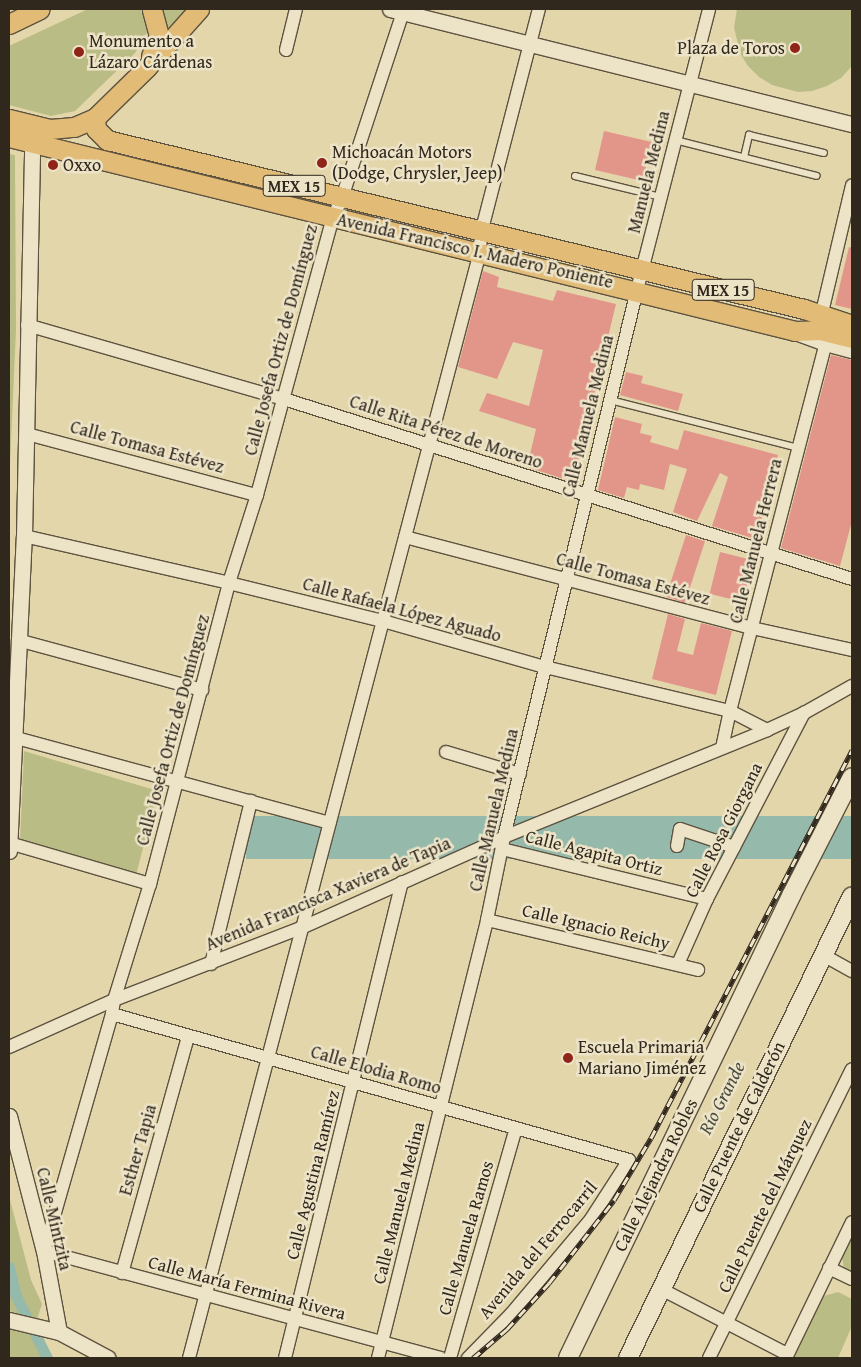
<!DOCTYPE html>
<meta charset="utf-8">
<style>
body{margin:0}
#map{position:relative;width:861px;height:1367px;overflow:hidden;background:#e4d6ab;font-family:"Gentium Book Plus",serif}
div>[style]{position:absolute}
.green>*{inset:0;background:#babc85}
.water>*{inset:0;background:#95b9ab;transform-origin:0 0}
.canal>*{height:11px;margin:-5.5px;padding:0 5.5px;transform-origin:5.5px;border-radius:5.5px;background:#95b9ab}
.building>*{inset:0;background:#e2968a;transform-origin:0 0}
.roads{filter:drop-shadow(1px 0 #5d5340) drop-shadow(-1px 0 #5d5340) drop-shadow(0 1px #5d5340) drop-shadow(0 -1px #5d5340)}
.service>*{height:6px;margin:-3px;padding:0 3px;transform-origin:3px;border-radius:3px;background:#ede4c8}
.minor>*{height:12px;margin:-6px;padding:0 6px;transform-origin:6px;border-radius:6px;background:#ede4c8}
.tertiary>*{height:15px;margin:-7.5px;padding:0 7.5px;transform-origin:7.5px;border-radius:7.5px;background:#ede4c8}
.secondary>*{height:18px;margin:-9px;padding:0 9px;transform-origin:9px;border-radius:9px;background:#ede4c8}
.primary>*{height:19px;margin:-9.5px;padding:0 9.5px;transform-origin:9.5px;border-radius:9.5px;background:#e2bb76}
.rail>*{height:5px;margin-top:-2.5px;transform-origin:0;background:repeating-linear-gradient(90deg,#ede4c8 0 9px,#30271d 0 18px);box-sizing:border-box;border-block:1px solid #30271d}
.dots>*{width:14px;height:14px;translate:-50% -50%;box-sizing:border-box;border:2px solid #ede4c8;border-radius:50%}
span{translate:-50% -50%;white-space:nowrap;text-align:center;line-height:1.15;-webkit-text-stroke:5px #ede4c8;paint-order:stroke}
.shield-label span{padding:1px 4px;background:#ede4c8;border:1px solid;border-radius:4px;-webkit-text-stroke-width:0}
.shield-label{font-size:16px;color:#30271d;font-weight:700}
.poi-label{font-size:18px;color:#30271d}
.left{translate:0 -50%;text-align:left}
.right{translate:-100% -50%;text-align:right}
.street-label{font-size:18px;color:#30271d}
.water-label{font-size:19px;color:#494c40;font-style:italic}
.frame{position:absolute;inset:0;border:10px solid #30271d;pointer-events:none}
</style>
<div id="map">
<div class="green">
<div style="clip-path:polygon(88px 9px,141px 9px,147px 32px,135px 53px,75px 111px,51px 116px,9px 105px,9px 46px)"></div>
<div style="clip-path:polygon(161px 9px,187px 9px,167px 30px)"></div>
<div style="clip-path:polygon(737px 9px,852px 9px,852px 66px,841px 78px,827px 86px,812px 91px,798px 92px,772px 85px,759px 77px,748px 66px,741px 55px,734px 28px)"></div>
<div style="clip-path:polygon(9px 154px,15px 155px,16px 330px,9px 488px)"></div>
<div style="clip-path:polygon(24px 751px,158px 791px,136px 875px,20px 841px)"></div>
<div style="clip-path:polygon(9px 1196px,31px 1280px,42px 1304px,37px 1319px,9px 1311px)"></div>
<div style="clip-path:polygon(852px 1231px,852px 1273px,844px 1269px,841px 1252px)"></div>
<div style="clip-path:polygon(838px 1292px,852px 1299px,852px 1326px,838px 1358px,789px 1358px,820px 1297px)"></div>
<div style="clip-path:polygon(9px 1322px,27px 1327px,42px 1358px,9px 1358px)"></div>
</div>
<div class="water">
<div style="left:852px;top:816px;width:43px;height:606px;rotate:90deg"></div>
</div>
<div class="canal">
<div style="left:9px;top:1267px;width:28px;rotate:77deg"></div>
<div style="left:15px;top:1294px;width:72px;rotate:63.4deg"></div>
</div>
<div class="building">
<div style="left:604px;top:131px;width:49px;height:40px;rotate:13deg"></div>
<div style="clip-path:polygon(849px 247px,852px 248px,852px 309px,835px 305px)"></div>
<div style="clip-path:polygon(483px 271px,499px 277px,497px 287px,553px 301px,557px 290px,616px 304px,573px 482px,527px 467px,536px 429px,479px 411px,487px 393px,529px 406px,543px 350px,513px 342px,497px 379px,458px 367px)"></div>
<div style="clip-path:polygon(831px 355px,852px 360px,852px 521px,840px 566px,781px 548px)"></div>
<div style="clip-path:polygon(626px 372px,643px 376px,641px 383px,683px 394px,678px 411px,620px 395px)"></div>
<div style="clip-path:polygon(615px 417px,642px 424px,640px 433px,652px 436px,650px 442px,678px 450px,684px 430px,778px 455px,756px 539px,712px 526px,728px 477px,720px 473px,697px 521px,673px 512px,687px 469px,670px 464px,664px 490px,640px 484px,639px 490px,627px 487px,624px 498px,598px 490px)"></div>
<div style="left:686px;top:535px;width:20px;height:65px;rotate:18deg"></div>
<div style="left:720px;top:552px;width:34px;height:43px;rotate:14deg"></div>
<div style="clip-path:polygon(668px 614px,685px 619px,677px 651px,693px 655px,701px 623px,732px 631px,716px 695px,652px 679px)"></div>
</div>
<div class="roads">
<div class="service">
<div style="left:675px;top:140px;width:146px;rotate:14.2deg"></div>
<div style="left:744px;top:157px;width:23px;rotate:-77deg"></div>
<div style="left:749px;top:135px;width:77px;rotate:13.5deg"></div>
<div style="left:575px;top:176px;width:89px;rotate:13.7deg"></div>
<div style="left:610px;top:400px;width:194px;rotate:14.3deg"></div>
</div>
<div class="minor">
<div style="left:404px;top:9px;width:199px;rotate:108.2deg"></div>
<div style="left:342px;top:198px;width:21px;rotate:115deg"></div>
<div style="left:333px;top:217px;width:288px;rotate:105.3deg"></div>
<div style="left:257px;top:495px;width:92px;rotate:107.7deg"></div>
<div style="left:229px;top:583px;width:311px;rotate:104.7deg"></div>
<div style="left:150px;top:884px;width:121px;rotate:107.2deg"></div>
<div style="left:114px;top:1000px;width:14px;rotate:98deg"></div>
<div style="left:112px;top:1014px;width:247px;rotate:106deg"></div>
<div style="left:44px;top:1251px;width:411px;rotate:15.1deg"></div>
<div style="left:286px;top:50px;width:42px;rotate:-76.3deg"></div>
<div style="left:823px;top:308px;width:126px;rotate:-76.7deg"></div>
<div style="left:27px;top:325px;width:267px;rotate:16.1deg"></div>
<div style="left:284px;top:399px;width:596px;rotate:17.58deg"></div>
<div style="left:27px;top:434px;width:238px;rotate:14.9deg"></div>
<div style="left:24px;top:536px;width:210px;rotate:12.9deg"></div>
<div style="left:229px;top:583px;width:159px;rotate:13.9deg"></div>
<div style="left:383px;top:621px;width:168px;rotate:15.9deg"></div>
<div style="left:545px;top:667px;width:190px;rotate:13.4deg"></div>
<div style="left:730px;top:711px;width:42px;rotate:27.2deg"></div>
<div style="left:405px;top:537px;width:359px;rotate:14.7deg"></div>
<div style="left:752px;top:628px;width:102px;rotate:12.4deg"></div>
<div style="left:18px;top:640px;width:191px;rotate:15.2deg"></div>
<div style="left:13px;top:737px;width:328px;rotate:15.2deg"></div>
<div style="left:722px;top:748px;width:38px;rotate:-78deg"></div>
<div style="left:730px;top:711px;width:381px;rotate:-75.4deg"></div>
<div style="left:446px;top:752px;width:77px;rotate:16.6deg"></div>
<div style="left:9px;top:843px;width:147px;rotate:16.2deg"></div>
<div style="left:677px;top:846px;width:17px;rotate:-80deg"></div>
<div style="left:680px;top:829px;width:57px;rotate:18.4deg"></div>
<div style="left:502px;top:849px;width:211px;rotate:13.7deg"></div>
<div style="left:487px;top:920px;width:217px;rotate:13.3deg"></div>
<div style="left:823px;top:955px;width:33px;rotate:29deg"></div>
<div style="left:211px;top:964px;width:168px;rotate:-76.2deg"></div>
<div style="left:678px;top:964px;width:71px;rotate:-66deg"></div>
<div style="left:707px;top:899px;width:210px;rotate:-62.5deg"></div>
<div style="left:112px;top:1014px;width:537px;rotate:15.77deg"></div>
<div style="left:629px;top:1160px;width:70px;rotate:122.8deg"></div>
<div style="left:591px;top:1219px;width:124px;rotate:130.1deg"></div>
<div style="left:511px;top:1314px;width:62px;rotate:134.3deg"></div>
<div style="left:9px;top:1047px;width:115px;rotate:-24.1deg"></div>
<div style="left:114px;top:1000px;width:200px;rotate:-21.1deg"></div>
<div style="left:301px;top:928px;width:222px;rotate:-24.1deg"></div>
<div style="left:504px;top:837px;width:284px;rotate:-22.1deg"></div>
<div style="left:767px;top:730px;width:41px;rotate:-24.7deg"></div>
<div style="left:804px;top:713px;width:55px;rotate:-29.4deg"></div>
<div style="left:829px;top:1268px;width:25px;rotate:26deg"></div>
<div style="left:122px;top:1273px;width:246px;rotate:-74.4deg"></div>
<div style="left:661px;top:1289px;width:142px;rotate:27.3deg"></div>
<div style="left:189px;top:1358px;width:1144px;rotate:-75.26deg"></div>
<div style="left:480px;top:252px;width:19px;rotate:-87deg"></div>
<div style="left:481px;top:233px;width:231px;rotate:-75.5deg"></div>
<div style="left:285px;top:1358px;width:490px;rotate:-76.2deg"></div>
<div style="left:378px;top:1358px;width:451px;rotate:-76deg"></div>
<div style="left:487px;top:920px;width:85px;rotate:-78.4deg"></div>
<div style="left:504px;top:837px;width:563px;rotate:-76.33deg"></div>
<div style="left:637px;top:290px;width:290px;rotate:-75.6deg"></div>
<div style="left:450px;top:1358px;width:239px;rotate:-74deg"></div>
<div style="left:709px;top:1358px;width:322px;rotate:-63.7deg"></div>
<div style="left:786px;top:1358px;width:151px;rotate:-64.1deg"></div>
</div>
<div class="tertiary">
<div style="left:390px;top:9px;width:476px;rotate:14deg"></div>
<div style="left:9px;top:851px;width:315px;rotate:-87.3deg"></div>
<div style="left:24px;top:536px;width:393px;rotate:-88.8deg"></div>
<div style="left:9px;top:1116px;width:139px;rotate:75.5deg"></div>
<div style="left:44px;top:1251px;width:82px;rotate:79.5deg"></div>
<div style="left:9px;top:1320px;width:51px;rotate:13.5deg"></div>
<div style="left:59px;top:1332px;width:55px;rotate:28deg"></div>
</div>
<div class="secondary">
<div style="left:796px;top:331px;width:32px;rotate:20deg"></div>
<div style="left:826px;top:342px;width:27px;rotate:15deg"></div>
<div style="left:568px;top:1358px;width:515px;rotate:-64.23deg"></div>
<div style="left:792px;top:894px;width:131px;rotate:-62.9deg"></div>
<div style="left:628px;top:1358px;width:513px;rotate:-64.13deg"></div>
</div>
<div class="primary">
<div style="left:9px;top:24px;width:34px;rotate:-26deg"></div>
<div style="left:151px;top:56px;width:22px;rotate:-68deg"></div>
<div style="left:159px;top:36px;width:28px;rotate:-105deg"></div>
<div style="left:95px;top:118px;width:11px;rotate:85deg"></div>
<div style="left:96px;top:129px;width:16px;rotate:45deg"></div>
<div style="left:107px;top:140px;width:717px;rotate:13.63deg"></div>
<div style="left:804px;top:309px;width:51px;rotate:18.4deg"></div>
<div style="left:9px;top:119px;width:42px;rotate:13.7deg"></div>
<div style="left:50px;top:129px;width:24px;rotate:-5deg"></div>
<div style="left:74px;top:127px;width:23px;rotate:-23deg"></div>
<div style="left:95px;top:118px;width:73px;rotate:-44.4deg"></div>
<div style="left:147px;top:67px;width:78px;rotate:-48.1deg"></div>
<div style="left:9px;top:137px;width:810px;rotate:13.86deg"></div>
<div style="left:795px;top:331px;width:25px;rotate:-2deg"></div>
<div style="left:820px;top:330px;width:33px;rotate:14deg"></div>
</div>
</div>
<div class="rail">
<div style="left:473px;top:1358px;width:45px;rotate:-40.5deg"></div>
<div style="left:507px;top:1329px;width:62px;rotate:-47.6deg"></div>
<div style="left:549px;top:1283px;width:105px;rotate:-51.9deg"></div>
<div style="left:614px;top:1200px;width:72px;rotate:-59.2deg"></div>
<div style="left:651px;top:1138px;width:437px;rotate:-62.6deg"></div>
</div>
<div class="dots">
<div style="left:795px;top:48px;background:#8f2418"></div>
<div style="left:79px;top:52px;background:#8f2418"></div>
<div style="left:322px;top:163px;background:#8f2418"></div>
<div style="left:53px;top:165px;background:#8f2418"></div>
<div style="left:568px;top:1058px;background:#8f2418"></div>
</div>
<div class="shield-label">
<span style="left:294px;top:186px">MEX 15</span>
<span style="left:723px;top:290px">MEX 15</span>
</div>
<div class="poi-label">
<span class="left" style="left:89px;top:52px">Monumento a<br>Lázaro Cárdenas</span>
<span class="right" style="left:785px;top:48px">Plaza de Toros</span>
<span class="left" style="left:332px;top:163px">Michoacán Motors<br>(Dodge, Chrysler, Jeep)</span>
<span class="left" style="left:63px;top:165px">Oxxo</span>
<span class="left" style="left:578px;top:1058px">Escuela Primaria<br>Mariano Jiménez</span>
</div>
<div class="street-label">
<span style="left:649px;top:172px;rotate:-76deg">Manuela Medina</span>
<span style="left:475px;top:251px;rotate:13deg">Avenida Francisco I. Madero Poniente</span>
<span style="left:281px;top:340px;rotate:-75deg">Calle Josefa Ortiz de Domínguez</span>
<span style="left:588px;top:416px;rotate:-76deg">Calle Manuela Medina</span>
<span style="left:446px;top:432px;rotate:18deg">Calle Rita Pérez de Moreno</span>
<span style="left:147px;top:447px;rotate:15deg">Calle Tomasa Estévez</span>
<span style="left:756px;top:541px;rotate:-76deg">Calle Manuela Herrera</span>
<span style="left:633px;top:579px;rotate:15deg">Calle Tomasa Estévez</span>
<span style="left:402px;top:610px;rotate:15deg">Calle Rafaela López Aguado</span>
<span style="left:173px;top:730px;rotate:-75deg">Calle Josefa Ortiz de Domínguez</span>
<span style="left:494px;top:810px;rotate:-77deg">Calle Manuela Medina</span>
<span style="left:724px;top:830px;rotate:-63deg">Calle Rosa Giorgana</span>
<span style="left:594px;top:853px;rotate:14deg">Calle Agapita Ortiz</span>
<span style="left:328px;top:894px;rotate:-23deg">Avenida Francisca Xaviera de Tapia</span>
<span style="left:596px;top:927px;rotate:13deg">Calle Ignacio Reichy</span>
<span style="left:376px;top:1070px;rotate:16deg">Calle Elodia Romo</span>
<span style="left:739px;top:1127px;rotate:-64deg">Calle Puente de Calderón</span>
<span style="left:138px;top:1150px;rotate:-74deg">Esther Tapia</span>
<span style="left:313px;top:1175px;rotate:-76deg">Calle Agustina Ramírez</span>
<span style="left:656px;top:1175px;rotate:-64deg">Calle Alejandra Robles</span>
<span style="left:399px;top:1203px;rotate:-76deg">Calle Manuela Medina</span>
<span style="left:765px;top:1206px;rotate:-64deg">Calle Puente del Márquez</span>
<span style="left:54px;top:1219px;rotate:77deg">Calle Mintzita</span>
<span style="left:466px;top:1238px;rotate:-74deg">Calle Manuela Ramos</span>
<span style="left:538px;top:1250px;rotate:-50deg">Avenida del Ferrocarril</span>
<span style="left:247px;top:1288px;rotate:15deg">Calle María Fermina Rivera</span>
</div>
<div class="water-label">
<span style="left:722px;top:1098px;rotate:-63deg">Río Grande</span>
</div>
<div class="frame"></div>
</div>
